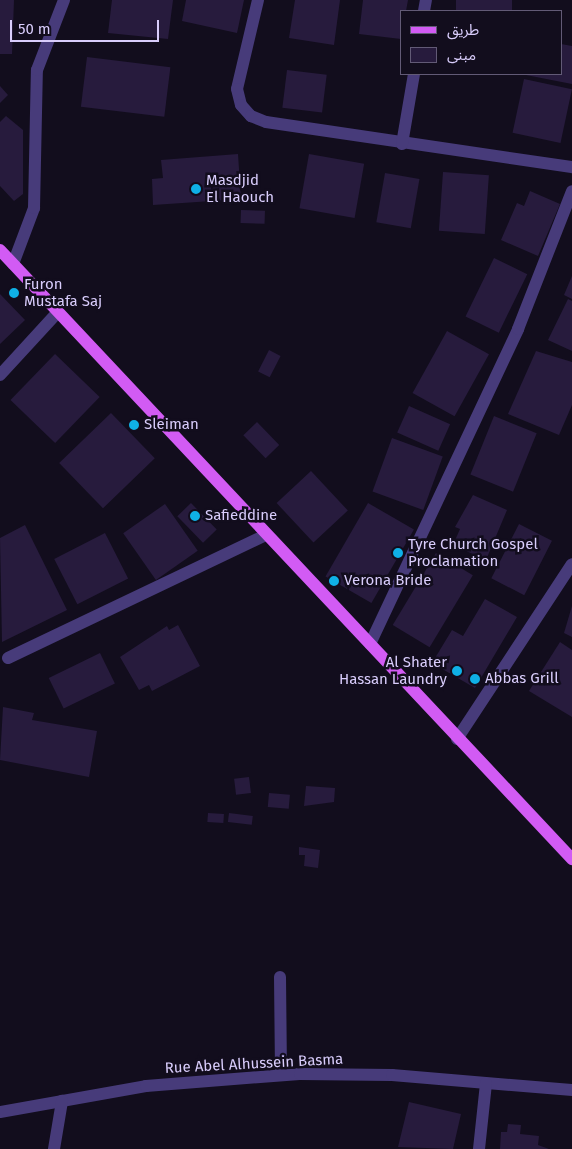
<!DOCTYPE html>
<meta charset="utf-8">
<style>
body{margin:0}
#map{position:relative;width:572px;height:1149px;overflow:hidden;background:#120d1d;font-family:"Fira Sans","Noto Sans Arabic",sans-serif}
div>[style]{position:absolute}
.building>*{inset:0;background:#271b3d;transform-origin:0 0}
.street>*{height:12px;margin:-6px;padding:0 6px;transform-origin:6px;border-radius:6px;background:#473b7a}
.primary>*{height:12px;margin:-6px;padding:0 6px;transform-origin:6px;border-radius:6px;background:#d25bf4}
.dots>*{width:14px;height:14px;translate:-50% -50%;box-sizing:border-box;border:2px solid #120d1d;border-radius:50%}
span{translate:-50% -50%;white-space:nowrap;text-align:center;line-height:1.15;-webkit-text-stroke:5px #120d1d;paint-order:stroke}
.poi-label{font-size:15px;color:#d9cdfc}
.left{translate:0 -50%;text-align:left}
.right{translate:-100% -50%;text-align:right}
.street-label{font-size:15px;color:#d9cdfc}
.legend{position:absolute;left:400px;top:10px;width:162px;height:65px;box-sizing:border-box;background:#120d1d;border:1px solid #625a76;margin:0;padding:6px 9px;list-style:none;font-size:15px;color:#d9cdfc}
.legend li{display:flex;align-items:center;gap:10px;height:25px}
.legend b{width:25px;border:1px solid #625a76}
.scale{position:absolute;left:10px;top:20px;width:149px;height:22px;box-sizing:border-box;border:2px solid #d9cdfc;border-top:0;padding-left:6px;font-size:15px;line-height:18px;white-space:nowrap;color:#d9cdfc;-webkit-text-stroke:4px #120d1d;paint-order:stroke}
</style>
<div id="map">
<div class="building">
<div style="clip-path:polygon(0 0,14px 0,12px 54px,0 54px)"></div>
<div style="clip-path:polygon(112px 0,173px 0,168px 39px,108px 33px)"></div>
<div style="clip-path:polygon(186px 0,244px 0,237px 33px,182px 21px)"></div>
<div style="clip-path:polygon(295px 0,340px 0,334px 45px,289px 38px)"></div>
<div style="clip-path:polygon(363px 0,408px 0,406px 11px,401px 11px,401px 39px,359px 34px)"></div>
<div style="left:456px;top:0;width:56px;height:11px"></div>
<div style="clip-path:polygon(561px 44px,572px 46px,572px 84px,526px 75px,561px 74px)"></div>
<div style="left:87px;top:57px;width:84px;height:50px;rotate:7deg"></div>
<div style="left:287px;top:70px;width:40px;height:38px;rotate:7deg"></div>
<div style="left:524px;top:79px;width:49px;height:55px;rotate:12deg"></div>
<div style="clip-path:polygon(0 86px,8px 95px,0 103px)"></div>
<div style="clip-path:polygon(6px 116px,23px 130px,23px 194px,14px 201px,0 186px,0 122px)"></div>
<div style="clip-path:polygon(238px 154px,241px 199px,153px 205px,152px 179px,163px 178px,161px 160px)"></div>
<div style="left:309px;top:154px;width:56px;height:55px;rotate:10deg"></div>
<div style="left:443px;top:172px;width:46px;height:59px;rotate:4deg"></div>
<div style="left:385px;top:173px;width:35px;height:50px;rotate:10deg"></div>
<div style="clip-path:polygon(530px 191px,560px 204px,538px 256px,501px 240px,517px 203px,524px 206px)"></div>
<div style="left:241px;top:210px;width:24px;height:13px;rotate:2deg"></div>
<div style="left:494px;top:258px;width:37px;height:65px;rotate:26deg"></div>
<div style="clip-path:polygon(572px 276px,572px 299px,564px 295px)"></div>
<div style="clip-path:polygon(0 294px,25px 320px,0 344px)"></div>
<div style="clip-path:polygon(568px 299px,572px 301px,572px 351px,548px 340px)"></div>
<div style="left:447px;top:331px;width:48px;height:71px;rotate:29deg"></div>
<div style="left:269px;top:350px;width:13px;height:24px;rotate:27deg"></div>
<div style="clip-path:polygon(536px 351px,572px 362px,572px 405px,559px 435px,508px 414px)"></div>
<div style="left:55px;top:354px;width:62px;height:64px;rotate:44deg"></div>
<div style="left:409px;top:406px;width:45px;height:29px;rotate:24deg"></div>
<div style="left:111px;top:413px;width:63px;height:72px;rotate:46deg"></div>
<div style="left:494px;top:416px;width:46px;height:63px;rotate:22deg"></div>
<div style="left:257px;top:422px;width:32px;height:19px;rotate:46deg"></div>
<div style="left:392px;top:438px;width:54px;height:57px;rotate:20deg"></div>
<div style="left:311px;top:471px;width:54px;height:47px;rotate:47deg"></div>
<div style="clip-path:polygon(473px 495px,507px 510px,486px 560px,453px 545px,460px 529px,455px 527px)"></div>
<div style="left:191px;top:503px;width:37px;height:19px;rotate:46deg"></div>
<div style="left:368px;top:503px;width:53px;height:85px;rotate:30deg"></div>
<div style="left:165px;top:504px;width:57px;height:51px;rotate:55deg"></div>
<div style="left:519px;top:524px;width:37px;height:61px;rotate:27deg"></div>
<div style="clip-path:polygon(25px 525px,67px 610px,2px 642px,0 538px)"></div>
<div style="left:105px;top:533px;width:51px;height:57px;rotate:63deg"></div>
<div style="left:436px;top:553px;width:43px;height:84px;rotate:31deg"></div>
<div style="clip-path:polygon(485px 599px,517px 617px,475px 688px,432px 663px,452px 630px,463px 636px)"></div>
<div style="clip-path:polygon(572px 606px,572px 637px,564px 633px)"></div>
<div style="clip-path:polygon(178px 625px,200px 666px,152px 691px,149px 685px,139px 690px,120px 657px,167px 626px,169px 630px)"></div>
<div style="clip-path:polygon(560px 642px,572px 650px,572px 717px,529px 691px)"></div>
<div style="left:100px;top:653px;width:34px;height:57px;rotate:64deg"></div>
<div style="clip-path:polygon(3px 707px,34px 713px,32px 720px,97px 731px,89px 777px,0 760px)"></div>
<div style="left:249px;top:777px;width:16px;height:15px;rotate:83deg"></div>
<div style="clip-path:polygon(306px 786px,335px 788px,334px 802px,304px 806px)"></div>
<div style="left:269px;top:793px;width:21px;height:14px;rotate:5deg"></div>
<div style="left:208px;top:813px;width:16px;height:9px;rotate:4deg"></div>
<div style="left:229px;top:813px;width:24px;height:9px;rotate:7deg"></div>
<div style="clip-path:polygon(299px 847px,320px 850px,318px 868px,304px 866px,305px 855px,299px 855px)"></div>
<div style="clip-path:polygon(409px 1102px,461px 1114px,453px 1149px,398px 1147px)"></div>
<div style="clip-path:polygon(508px 1124px,521px 1125px,520px 1134px,539px 1136px,538px 1145px,549px 1149px,500px 1149px,501px 1132px,507px 1132px)"></div>
</div>
<div class="street">
<div style="left:258px;top:0;width:91px;rotate:103.3deg"></div>
<div style="left:237px;top:89px;width:16px;rotate:76deg"></div>
<div style="left:241px;top:105px;width:15px;rotate:48deg"></div>
<div style="left:251px;top:116px;width:16px;rotate:22deg"></div>
<div style="left:266px;top:122px;width:309px;rotate:8.4deg"></div>
<div style="left:424px;top:11px;width:11px;rotate:-80deg"></div>
<div style="left:402px;top:144px;width:71px;rotate:-80.3deg"></div>
<div style="left:13px;top:264px;width:60px;rotate:-69.4deg"></div>
<div style="left:34px;top:208px;width:138px;rotate:-88.8deg"></div>
<div style="left:37px;top:70px;width:75px;rotate:-68.9deg"></div>
<div style="left:0;top:375px;width:84px;rotate:-47.4deg"></div>
<div style="left:370px;top:644px;width:348px;rotate:-64.8deg"></div>
<div style="left:518px;top:329px;width:148px;rotate:-68.6deg"></div>
<div style="left:8px;top:658px;width:286px;rotate:-25.5deg"></div>
<div style="left:457px;top:739px;width:209px;rotate:-56.7deg"></div>
<div style="left:280px;top:977px;width:98px;rotate:89.4deg"></div>
<div style="left:0;top:1112px;width:148px;rotate:-10.1deg"></div>
<div style="left:146px;top:1086px;width:154px;rotate:-4.5deg"></div>
<div style="left:300px;top:1074px;width:92px;rotate:0.6deg"></div>
<div style="left:392px;top:1075px;width:181px;rotate:4.8deg"></div>
<div style="left:54px;top:1149px;width:49px;rotate:-80.5deg"></div>
<div style="left:479px;top:1149px;width:66px;rotate:-83.9deg"></div>
</div>
<div class="primary">
<div style="left:0;top:250px;width:836px;rotate:46.79deg"></div>
</div>
<div class="dots">
<div style="left:196px;top:189px;background:#0fb0e6"></div>
<div style="left:14px;top:293px;background:#0fb0e6"></div>
<div style="left:134px;top:425px;background:#0fb0e6"></div>
<div style="left:195px;top:516px;background:#0fb0e6"></div>
<div style="left:398px;top:553px;background:#0fb0e6"></div>
<div style="left:334px;top:581px;background:#0fb0e6"></div>
<div style="left:457px;top:671px;background:#0fb0e6"></div>
<div style="left:475px;top:679px;background:#0fb0e6"></div>
</div>
<div class="poi-label">
<span class="left" style="left:206px;top:189px">Masdjid<br>El Haouch</span>
<span class="left" style="left:24px;top:293px">Furon<br>Mustafa Saj</span>
<span class="left" style="left:144px;top:425px">Sleiman</span>
<span class="left" style="left:205px;top:516px">Safieddine</span>
<span class="left" style="left:408px;top:553px">Tyre Church Gospel<br>Proclamation</span>
<span class="left" style="left:344px;top:581px">Verona Bride</span>
<span class="right" style="left:447px;top:671px">Al Shater<br>Hassan Laundry</span>
<span class="left" style="left:485px;top:679px">Abbas Grill</span>
</div>
<div class="street-label">
<span style="left:254px;top:1064px;rotate:-3deg">Rue Abel Alhussein Basma</span>
</div>
<ul class="legend">
<li><b style="height:6px;background:#d25bf4"></b>طريق</li>
<li><b style="height:14px;background:#271b3d"></b>مبنى</li>
</ul>
<div class="scale">50 m</div>
</div>
